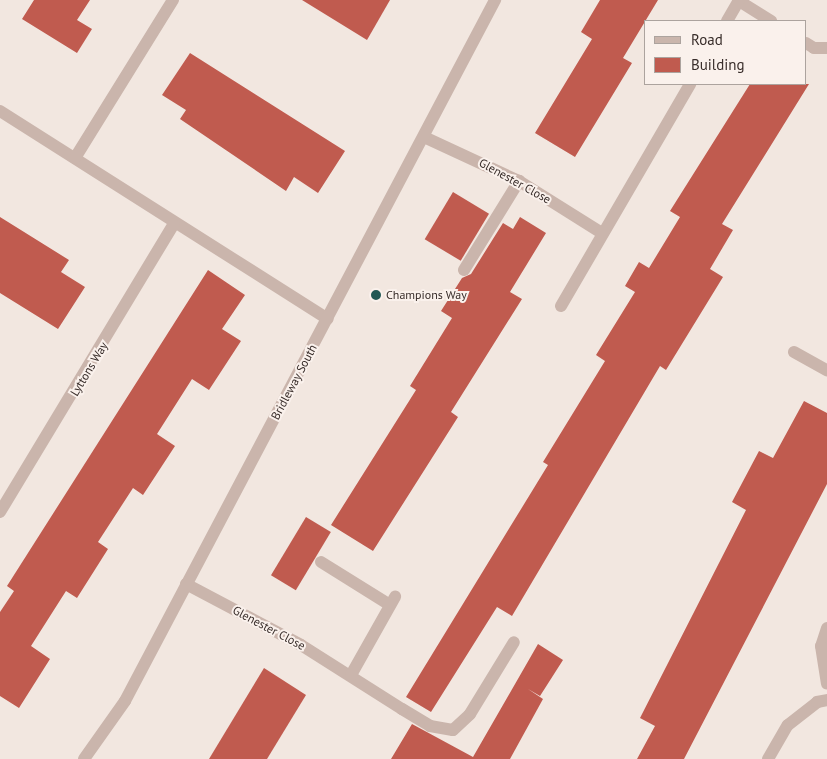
<!DOCTYPE html>
<style>
body{margin:0}
#map{position:relative;width:827px;height:759px;overflow:hidden;background:#f2e7e0;font-family:"PT Sans",sans-serif}
div>[style]{position:absolute}
.building>*{inset:0;background:#c05b4f;transform-origin:0 0}
.service>*{height:12px;margin:-6px;padding:0 6px;transform-origin:6px;border-radius:6px;background:#cab5ac}
.minor>*{height:12px;margin:-6px;padding:0 6px;transform-origin:6px;border-radius:6px;background:#cab5ac}
.dots>*{width:14px;height:14px;translate:-50% -50%;box-sizing:border-box;border:2px solid #faf1ec;border-radius:50%}
span{translate:-50% -50%;white-space:nowrap;text-align:center;line-height:1.15;-webkit-text-stroke:4px #faf1ec;paint-order:stroke}
.street-label{font-size:12px;color:#382d2a}
.poi-label{font-size:12px;color:#382d2a}
.left{translate:0 -50%;text-align:left}
.legend{position:absolute;left:644px;top:20px;width:162px;height:65px;box-sizing:border-box;background:#faf1ec;border:1px solid #aca39e;margin:0;padding:6px 9px;list-style:none;font-size:15px;color:#382d2a}
.legend li{display:flex;align-items:center;gap:10px;height:25px}
.legend b{width:25px;border:1px solid #aca39e}
</style>
<div id="map">
<div class="building">
<div style="clip-path:polygon(34px 0,90px 0,77px 20px,92px 29px,77px 53px,22px 19px)"></div>
<div style="clip-path:polygon(302px 0,390px 0,367px 40px)"></div>
<div style="clip-path:polygon(600px 0,658px 0,623px 58px,632px 63px,575px 157px,535px 133px,592px 39px,581px 32px)"></div>
<div style="clip-path:polygon(190px 53px,345px 151px,318px 193px,294px 177px,286px 191px,180px 119px,186px 110px,162px 95px)"></div>
<div style="clip-path:polygon(750px 84px,809px 84px,722px 224px,733px 230px,710px 269px,723px 277px,666px 370px,660px 366px,512px 616px,497px 607px,431px 712px,406px 697px,548px 465px,543px 462px,605px 361px,596px 355px,635px 292px,625px 286px,639px 262px,649px 268px,680px 217px,670px 211px)"></div>
<div style="left:453px;top:192px;width:42px;height:55px;rotate:31deg"></div>
<div style="clip-path:polygon(0 217px,69px 260px,61px 272px,85px 287px,58px 329px,0 293px)"></div>
<div style="clip-path:polygon(520px 217px,546px 233px,510px 292px,522px 299px,451px 412px,458px 417px,373px 551px,331px 525px,416px 390px,410px 386px,452px 318px,441px 311px,462px 278px,471px 274px,503px 223px,513px 229px)"></div>
<div style="clip-path:polygon(208px 270px,245px 295px,222px 329px,241px 341px,209px 390px,192px 379px,157px 434px,175px 446px,143px 495px,133px 488px,98px 542px,108px 549px,77px 598px,66px 591px,31px 646px,50px 659px,19px 708px,0 696px,0 612px,14px 591px,7px 586px)"></div>
<div style="clip-path:polygon(804px 401px,827px 413px,827px 484px,684px 759px,637px 759px,655px 726px,640px 718px,746px 510px,732px 502px,759px 451px,773px 458px)"></div>
<div style="left:306px;top:517px;width:29px;height:68px;rotate:31deg"></div>
<div style="clip-path:polygon(538px 644px,563px 660px,540px 696px,528px 689px,543px 699px,510px 759px,391px 759px,412px 724px,473px 757px)"></div>
<div style="clip-path:polygon(264px 668px,306px 695px,267px 759px,209px 759px)"></div>
</div>
<div class="service">
<div style="left:739px;top:1px;width:38px;rotate:32deg"></div>
<div style="left:806px;top:43px;width:9px;rotate:32deg"></div>
<div style="left:814px;top:48px;width:13px"></div>
<div style="left:464px;top:270px;width:105px;rotate:-58.3deg"></div>
<div style="left:321px;top:562px;width:81px;rotate:31.9deg"></div>
<div style="left:402px;top:709px;width:33px;rotate:31deg"></div>
<div style="left:430px;top:726px;width:23px;rotate:10deg"></div>
<div style="left:453px;top:730px;width:23px;rotate:-43deg"></div>
<div style="left:470px;top:714px;width:84px;rotate:-58.6deg"></div>
</div>
<div class="minor">
<div style="left:727px;top:21px;width:24px;rotate:-60deg"></div>
<div style="left:0;top:111px;width:388px;rotate:32.4deg"></div>
<div style="left:424px;top:137px;width:105px;rotate:24.9deg"></div>
<div style="left:519px;top:181px;width:98px;rotate:32.1deg"></div>
<div style="left:75px;top:158px;width:186px;rotate:-58.2deg"></div>
<div style="left:561px;top:306px;width:257px;rotate:-59.8deg"></div>
<div style="left:794px;top:352px;width:38px;rotate:29deg"></div>
<div style="left:0;top:512px;width:336px;rotate:-58.9deg"></div>
<div style="left:186px;top:584px;width:130px;rotate:27.9deg"></div>
<div style="left:301px;top:645px;width:120px;rotate:32.4deg"></div>
<div style="left:827px;top:628px;width:19px;rotate:108deg"></div>
<div style="left:821px;top:646px;width:38px;rotate:81deg"></div>
<div style="left:351px;top:675px;width:90px;rotate:-60.6deg"></div>
<div style="left:84px;top:759px;width:71px;rotate:-54.7deg"></div>
<div style="left:125px;top:701px;width:793px;rotate:-62.17deg"></div>
<div style="left:768px;top:759px;width:39px;rotate:-60deg"></div>
<div style="left:788px;top:725px;width:37px;rotate:-38deg"></div>
<div style="left:817px;top:702px;width:10px;rotate:-11deg"></div>
</div>
<div class="dots">
<div style="left:376px;top:295px;background:#215854"></div>
</div>
<div class="street-label">
<span style="left:515px;top:181px;rotate:29deg">Glenester Close</span>
<span style="left:89px;top:369px;rotate:-59deg">Lyttons Way</span>
<span style="left:294px;top:382px;rotate:-62deg">Bridleway South</span>
<span style="left:269px;top:628px;rotate:28deg">Glenester Close</span>
</div>
<div class="poi-label">
<span class="left" style="left:386px;top:295px">Champions Way</span>
</div>
<ul class="legend">
<li><b style="height:6px;background:#cab5ac"></b>Road</li>
<li><b style="height:14px;background:#c05b4f"></b>Building</li>
</ul>
</div>
